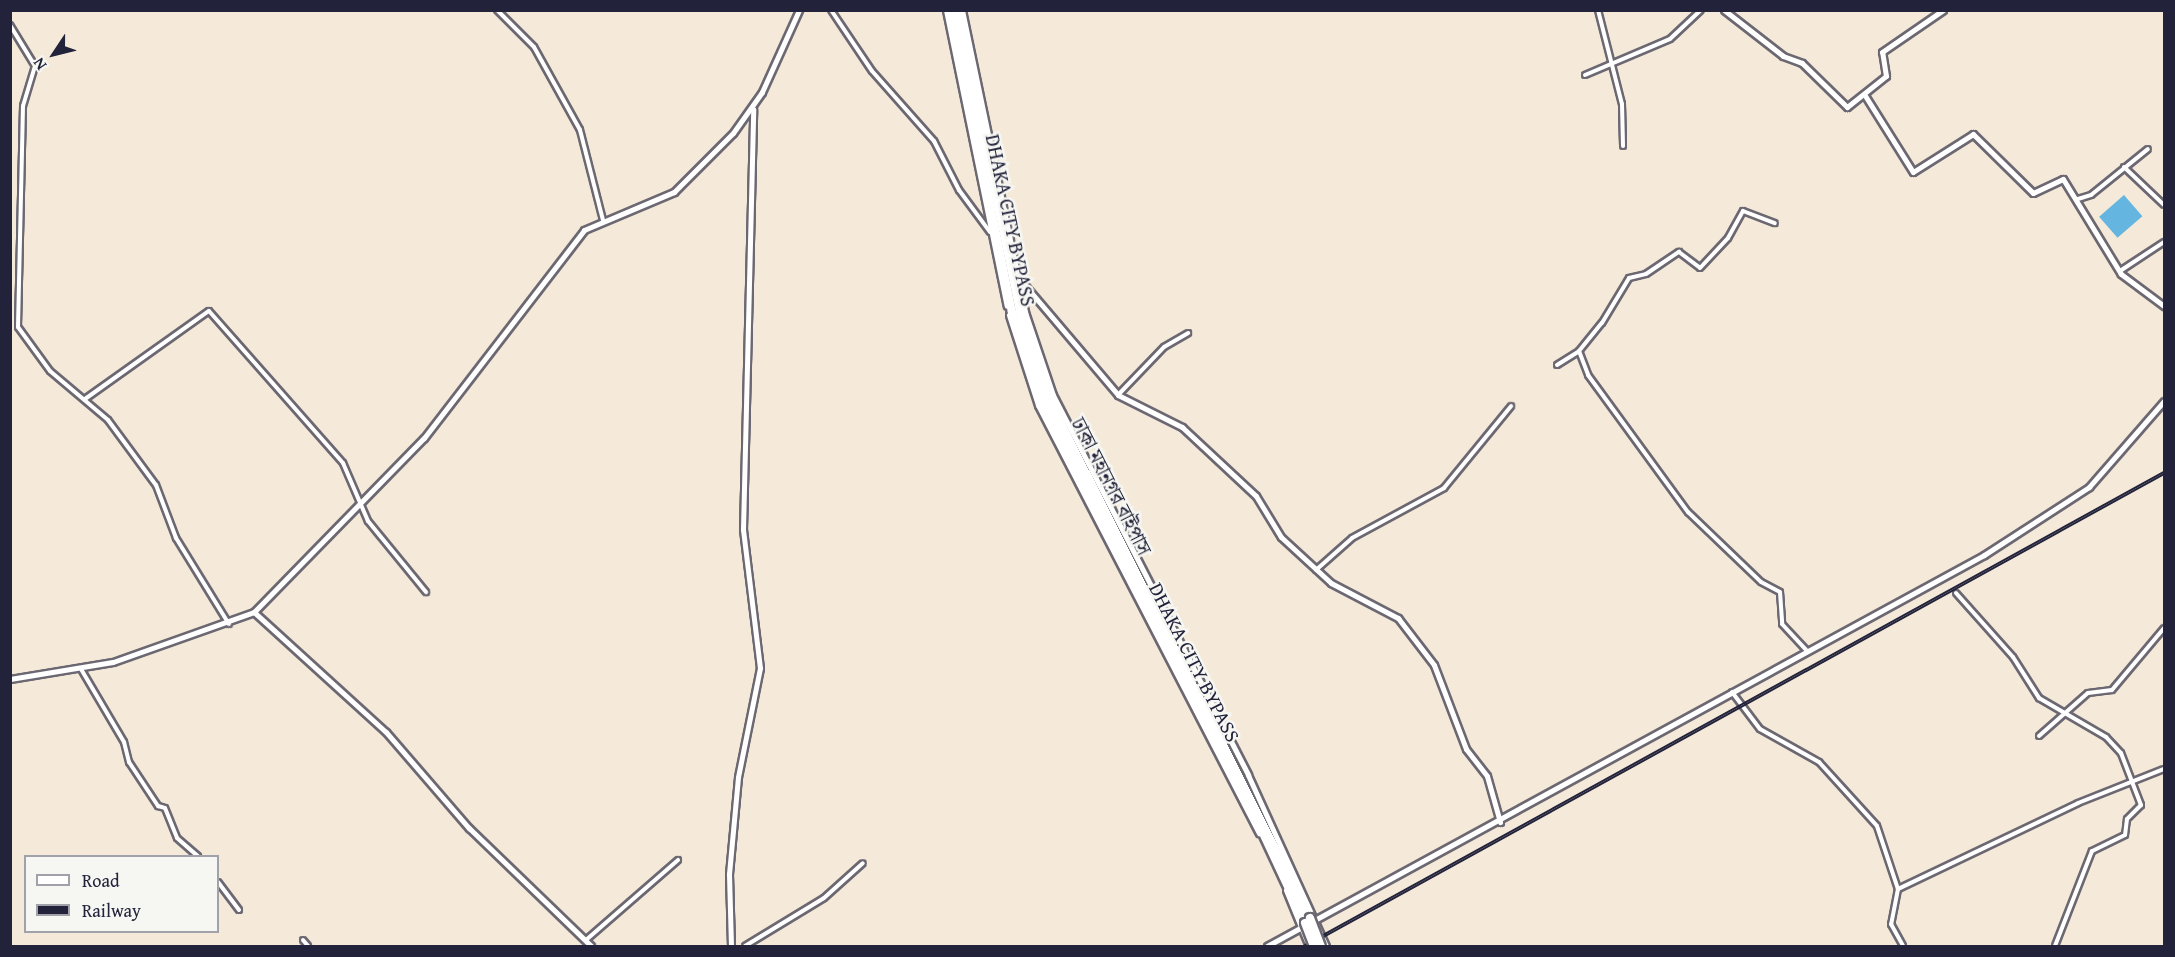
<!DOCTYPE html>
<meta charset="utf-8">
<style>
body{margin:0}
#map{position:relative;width:2175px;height:957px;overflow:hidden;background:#f5ead9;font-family:"Gentium Book Plus","Noto Serif Bengali",serif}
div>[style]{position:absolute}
.water>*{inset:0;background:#64b6e0;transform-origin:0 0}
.roads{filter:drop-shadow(2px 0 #6c6872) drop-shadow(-2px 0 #6c6872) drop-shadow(0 2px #6c6872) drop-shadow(0 -2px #6c6872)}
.street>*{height:4px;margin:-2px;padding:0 2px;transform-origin:2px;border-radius:2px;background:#fff}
.secondary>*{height:5px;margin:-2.5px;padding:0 2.5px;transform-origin:2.5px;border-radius:2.5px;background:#fff}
.highway>*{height:8px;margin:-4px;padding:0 4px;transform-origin:4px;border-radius:4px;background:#fff}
.rail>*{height:4px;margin-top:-2px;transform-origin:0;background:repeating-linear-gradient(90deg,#f6f6f2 0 4.5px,#22223b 0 9px);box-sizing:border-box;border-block:2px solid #22223b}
.bridges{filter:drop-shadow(2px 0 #6c6872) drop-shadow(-2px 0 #6c6872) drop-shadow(0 2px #6c6872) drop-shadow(0 -2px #6c6872)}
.highway-bridge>*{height:8px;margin:-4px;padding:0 4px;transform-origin:4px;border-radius:4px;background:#fff}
span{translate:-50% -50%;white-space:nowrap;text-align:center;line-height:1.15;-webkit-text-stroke:5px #f6f6f2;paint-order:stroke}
.street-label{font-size:20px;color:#22223b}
.frame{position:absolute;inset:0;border:12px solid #22223b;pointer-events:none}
.legend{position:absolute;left:24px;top:855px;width:195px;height:78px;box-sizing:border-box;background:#f6f6f2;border:2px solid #a1a1a9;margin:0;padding:8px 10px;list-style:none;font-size:18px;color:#22223b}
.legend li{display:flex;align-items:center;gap:12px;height:30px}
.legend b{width:30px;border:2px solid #a1a1a9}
.north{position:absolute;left:24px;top:24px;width:60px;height:60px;-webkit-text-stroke:4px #f6f6f2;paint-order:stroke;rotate:235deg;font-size:16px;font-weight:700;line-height:24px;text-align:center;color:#22223b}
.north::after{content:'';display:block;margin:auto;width:21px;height:27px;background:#22223b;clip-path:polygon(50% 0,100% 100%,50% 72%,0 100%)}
</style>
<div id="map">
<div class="water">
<div style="left:2124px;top:195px;width:28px;height:33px;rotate:49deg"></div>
</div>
<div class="roads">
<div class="street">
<div style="left:497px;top:10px;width:52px;rotate:45deg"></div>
<div style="left:534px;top:47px;width:95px;rotate:61deg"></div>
<div style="left:580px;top:130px;width:93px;rotate:75.7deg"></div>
<div style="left:831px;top:10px;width:73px;rotate:56.1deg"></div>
<div style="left:872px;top:71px;width:94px;rotate:48.5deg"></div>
<div style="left:934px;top:141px;width:55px;rotate:63deg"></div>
<div style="left:959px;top:190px;width:52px;rotate:53.6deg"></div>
<div style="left:1598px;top:10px;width:97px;rotate:75.7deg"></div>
<div style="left:1622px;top:104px;width:42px;rotate:88.6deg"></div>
<div style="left:10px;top:25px;width:48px;rotate:58.6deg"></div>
<div style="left:35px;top:66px;width:42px;rotate:106.7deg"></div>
<div style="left:23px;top:106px;width:221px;rotate:91.3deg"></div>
<div style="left:18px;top:327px;width:54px;rotate:54deg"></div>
<div style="left:50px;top:371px;width:76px;rotate:40.2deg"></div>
<div style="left:108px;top:420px;width:81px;rotate:53.6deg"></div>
<div style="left:156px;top:485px;width:57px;rotate:69.3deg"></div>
<div style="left:176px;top:538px;width:101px;rotate:58.4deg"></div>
<div style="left:1585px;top:75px;width:92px;rotate:-23deg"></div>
<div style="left:1670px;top:39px;width:42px;rotate:-43.1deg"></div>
<div style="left:2124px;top:167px;width:55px;rotate:43.5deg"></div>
<div style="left:2078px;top:199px;width:14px;rotate:-17deg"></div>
<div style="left:2091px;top:195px;width:73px;rotate:-38.9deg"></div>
<div style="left:2120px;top:271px;width:53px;rotate:-33.4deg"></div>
<div style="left:1579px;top:351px;width:26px;rotate:69deg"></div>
<div style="left:1588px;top:375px;width:170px;rotate:53.9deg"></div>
<div style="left:1688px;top:512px;width:101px;rotate:43.8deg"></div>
<div style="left:1761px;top:582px;width:21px;rotate:28deg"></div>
<div style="left:1780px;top:592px;width:32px;rotate:86deg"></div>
<div style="left:1782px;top:624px;width:37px;rotate:47deg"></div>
<div style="left:1557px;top:365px;width:26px;rotate:-32deg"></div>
<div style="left:1579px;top:351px;width:36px;rotate:-51deg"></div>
<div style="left:1602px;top:323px;width:52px;rotate:-59deg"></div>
<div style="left:1629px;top:278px;width:17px;rotate:-13deg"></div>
<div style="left:1646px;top:274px;width:40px;rotate:-34deg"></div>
<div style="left:1679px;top:252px;width:26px;rotate:37deg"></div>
<div style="left:1700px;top:268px;width:41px;rotate:-47deg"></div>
<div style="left:1728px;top:238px;width:31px;rotate:-61deg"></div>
<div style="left:1743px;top:211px;width:34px;rotate:21deg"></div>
<div style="left:1118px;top:395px;width:66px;rotate:-46.2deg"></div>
<div style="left:1164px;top:347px;width:28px;rotate:-30deg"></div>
<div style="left:85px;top:399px;width:152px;rotate:-35.4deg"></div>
<div style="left:209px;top:311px;width:203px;rotate:48.6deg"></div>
<div style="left:343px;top:463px;width:63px;rotate:66.7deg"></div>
<div style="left:368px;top:521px;width:92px;rotate:50.8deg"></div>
<div style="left:1316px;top:570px;width:48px;rotate:-41.6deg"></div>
<div style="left:1352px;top:538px;width:105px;rotate:-28.5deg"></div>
<div style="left:1444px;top:488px;width:106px;rotate:-50.7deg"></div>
<div style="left:1956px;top:593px;width:86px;rotate:48.3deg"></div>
<div style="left:2013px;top:657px;width:49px;rotate:57.6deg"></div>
<div style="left:2039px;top:698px;width:78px;rotate:30.2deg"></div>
<div style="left:2106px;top:737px;width:22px;rotate:47deg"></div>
<div style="left:2121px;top:753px;width:56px;rotate:69deg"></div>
<div style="left:2141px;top:805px;width:20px;rotate:135deg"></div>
<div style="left:2127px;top:819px;width:16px;rotate:97deg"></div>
<div style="left:2125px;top:835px;width:37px;rotate:154deg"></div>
<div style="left:2092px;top:851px;width:102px;rotate:111.3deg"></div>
<div style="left:81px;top:669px;width:85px;rotate:59.5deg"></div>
<div style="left:124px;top:742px;width:21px;rotate:76deg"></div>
<div style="left:129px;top:762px;width:53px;rotate:56.6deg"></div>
<div style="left:158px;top:806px;width:7px;rotate:16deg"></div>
<div style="left:165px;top:808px;width:32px;rotate:68deg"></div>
<div style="left:177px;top:838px;width:28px;rotate:41deg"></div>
<div style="left:1732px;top:692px;width:46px;rotate:52.9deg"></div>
<div style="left:1760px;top:729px;width:68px;rotate:29.2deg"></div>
<div style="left:1819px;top:762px;width:86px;rotate:47.8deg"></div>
<div style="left:1877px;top:826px;width:66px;rotate:71.6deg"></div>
<div style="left:1898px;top:889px;width:36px;rotate:101deg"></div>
<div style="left:1891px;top:924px;width:25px;rotate:61deg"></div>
<div style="left:2039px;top:736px;width:65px;rotate:-41.3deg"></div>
<div style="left:2088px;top:693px;width:24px;rotate:-7deg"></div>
<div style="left:2112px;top:690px;width:81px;rotate:-50deg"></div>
<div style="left:218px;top:882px;width:35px;rotate:53deg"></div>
<div style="left:1898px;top:889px;width:199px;rotate:-25.5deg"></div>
<div style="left:2078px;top:803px;width:92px;rotate:-21.6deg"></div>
<div style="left:303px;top:940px;width:8px;rotate:50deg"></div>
<div style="left:586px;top:940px;width:122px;rotate:-41deg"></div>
<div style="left:745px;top:946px;width:92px;rotate:-31.3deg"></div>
<div style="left:824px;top:898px;width:52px;rotate:-41.9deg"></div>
</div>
<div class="secondary">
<div style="left:946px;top:10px;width:302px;rotate:78.4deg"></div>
<div style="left:962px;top:10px;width:309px;rotate:78.2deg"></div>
<div style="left:1025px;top:312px;width:88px;rotate:71.4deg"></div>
<div style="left:1053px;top:395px;width:427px;rotate:62.8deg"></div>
<div style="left:1248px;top:775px;width:188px;rotate:65.5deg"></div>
<div style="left:1724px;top:10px;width:75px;rotate:37.9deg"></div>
<div style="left:1783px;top:56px;width:20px;rotate:20deg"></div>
<div style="left:1802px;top:63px;width:63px;rotate:44.4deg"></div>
<div style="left:1847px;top:107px;width:50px;rotate:-38.5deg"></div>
<div style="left:1886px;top:76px;width:24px;rotate:-99deg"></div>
<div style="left:1882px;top:52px;width:74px;rotate:-34.5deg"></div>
<div style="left:1864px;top:94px;width:92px;rotate:57.9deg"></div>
<div style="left:1913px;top:172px;width:71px;rotate:-32.3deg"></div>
<div style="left:1973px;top:134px;width:84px;rotate:44.5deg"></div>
<div style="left:2033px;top:193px;width:33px;rotate:-25deg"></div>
<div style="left:2063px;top:179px;width:111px;rotate:58.6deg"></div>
<div style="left:2121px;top:274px;width:54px;rotate:36.7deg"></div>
<div style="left:1018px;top:277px;width:155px;rotate:49.7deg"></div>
<div style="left:1118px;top:395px;width:72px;rotate:26.6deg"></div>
<div style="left:1182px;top:427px;width:101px;rotate:43deg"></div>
<div style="left:1256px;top:496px;width:48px;rotate:58.6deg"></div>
<div style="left:1281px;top:537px;width:68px;rotate:42.6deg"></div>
<div style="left:1331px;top:583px;width:76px;rotate:27.6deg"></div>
<div style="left:1398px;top:618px;width:59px;rotate:52.5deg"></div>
<div style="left:1434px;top:665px;width:90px;rotate:69.1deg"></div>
<div style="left:1466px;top:749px;width:34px;rotate:52deg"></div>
<div style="left:1487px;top:776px;width:48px;rotate:74.2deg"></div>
<div style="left:1009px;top:315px;width:95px;rotate:72.1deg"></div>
<div style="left:1038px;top:405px;width:482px;rotate:62.7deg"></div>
<div style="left:254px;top:612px;width:178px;rotate:42.3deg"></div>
<div style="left:386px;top:732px;width:127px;rotate:49.2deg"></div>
<div style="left:469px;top:828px;width:170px;rotate:44deg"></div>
<div style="left:10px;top:679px;width:104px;rotate:-9.4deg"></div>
<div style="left:113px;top:662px;width:150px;rotate:-19.5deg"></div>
<div style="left:254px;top:612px;width:243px;rotate:-45.7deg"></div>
<div style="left:424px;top:438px;width:262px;rotate:-52.4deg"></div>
<div style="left:584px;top:230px;width:98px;rotate:-22.9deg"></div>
<div style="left:674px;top:192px;width:83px;rotate:-45deg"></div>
<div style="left:733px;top:133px;width:50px;rotate:-54.7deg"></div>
<div style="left:762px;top:92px;width:90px;rotate:-65.7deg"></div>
<div style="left:1286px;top:890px;width:61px;rotate:67.7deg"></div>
<div style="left:731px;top:946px;width:72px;rotate:-91.6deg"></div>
<div style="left:729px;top:874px;width:97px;rotate:-84.7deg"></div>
<div style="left:738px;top:777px;width:111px;rotate:-78.6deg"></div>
<div style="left:760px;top:668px;width:140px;rotate:-97deg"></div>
<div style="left:743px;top:529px;width:420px;rotate:-88.6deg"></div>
<div style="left:1267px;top:946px;width:817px;rotate:-28.6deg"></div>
<div style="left:1984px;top:555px;width:125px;rotate:-32.9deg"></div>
<div style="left:2089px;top:487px;width:114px;rotate:-48.9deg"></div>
</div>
<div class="highway">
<div style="left:951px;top:10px;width:308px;rotate:78.6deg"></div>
<div style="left:1012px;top:312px;width:95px;rotate:71deg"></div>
<div style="left:1043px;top:402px;width:432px;rotate:62.7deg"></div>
<div style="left:1241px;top:786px;width:151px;rotate:65deg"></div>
<div style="left:958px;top:10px;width:308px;rotate:78.4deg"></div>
<div style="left:1020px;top:312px;width:90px;rotate:72deg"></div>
<div style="left:1048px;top:398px;width:582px;rotate:63.26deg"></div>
</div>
</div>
<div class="rail">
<div style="left:1305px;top:946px;width:981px;rotate:-28.84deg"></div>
</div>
<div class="bridges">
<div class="highway-bridge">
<div style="left:1310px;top:918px;width:30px;rotate:69deg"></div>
<div style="left:1305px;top:923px;width:25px;rotate:69deg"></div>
</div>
</div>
<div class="street-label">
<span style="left:1011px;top:220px;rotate:78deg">DHAKA CITY BYPASS</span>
<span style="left:1112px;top:486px;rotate:63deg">ঢাকা মহানগর বাইপাস</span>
<span style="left:1195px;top:662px;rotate:63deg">DHAKA CITY BYPASS</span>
</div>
<div class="frame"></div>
<ul class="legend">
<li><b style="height:8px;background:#fff"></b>Road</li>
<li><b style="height:8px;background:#22223b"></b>Railway</li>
</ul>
<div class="north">N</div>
</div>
